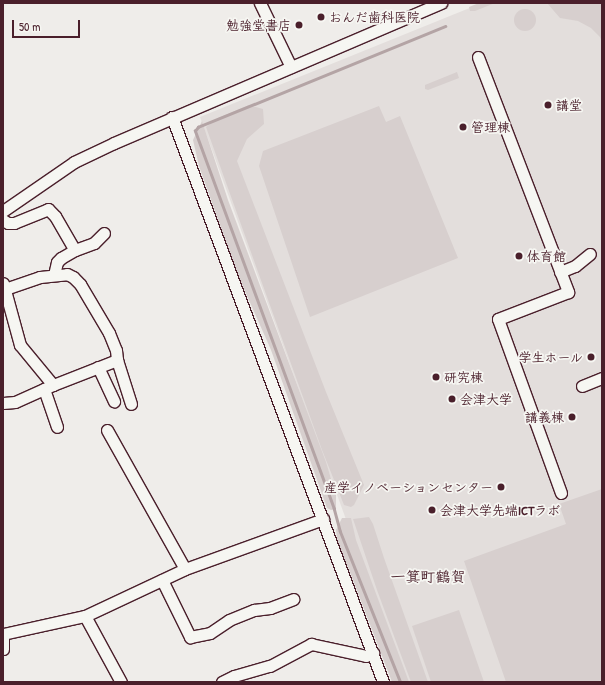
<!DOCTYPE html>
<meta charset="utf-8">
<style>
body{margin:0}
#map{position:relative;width:605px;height:685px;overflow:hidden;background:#efedea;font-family:"Patrick Hand","Klee One",sans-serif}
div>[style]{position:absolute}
.built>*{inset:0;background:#e3dedc}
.green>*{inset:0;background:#d7cfce}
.round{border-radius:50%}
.stream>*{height:2.5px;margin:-1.25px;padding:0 1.25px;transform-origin:1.25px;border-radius:1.25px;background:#b4a4a5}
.roads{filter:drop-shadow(1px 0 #4a1f2b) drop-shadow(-1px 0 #4a1f2b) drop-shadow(0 1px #4a1f2b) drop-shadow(0 -1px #4a1f2b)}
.minor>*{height:11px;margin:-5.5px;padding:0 5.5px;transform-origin:5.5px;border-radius:5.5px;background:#f6f6f2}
.dots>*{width:11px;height:11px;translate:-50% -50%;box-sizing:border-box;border:2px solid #f6f6f2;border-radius:50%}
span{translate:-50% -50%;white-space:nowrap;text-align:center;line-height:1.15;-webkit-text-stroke:3.5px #f6f6f2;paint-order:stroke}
.poi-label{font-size:13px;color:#4a1f2b;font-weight:700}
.left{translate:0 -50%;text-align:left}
.right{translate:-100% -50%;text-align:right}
.quarter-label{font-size:15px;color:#4a1f2b;font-weight:700}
.frame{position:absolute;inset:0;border:4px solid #4a1f2b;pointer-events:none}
.scale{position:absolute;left:12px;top:20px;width:68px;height:18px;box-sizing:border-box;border:2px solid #4a1f2b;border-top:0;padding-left:5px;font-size:12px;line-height:14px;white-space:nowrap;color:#4a1f2b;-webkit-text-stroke:3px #f6f6f2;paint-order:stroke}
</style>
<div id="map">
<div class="built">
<div style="clip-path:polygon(482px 3px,602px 3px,602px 682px,405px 682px,200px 117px)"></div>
</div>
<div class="green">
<div style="clip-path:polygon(479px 3px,495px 3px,475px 11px,470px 11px,469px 7px)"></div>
<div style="clip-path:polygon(547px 3px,602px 3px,602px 42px,600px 37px,591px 28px,578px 21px,560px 18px)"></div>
<div class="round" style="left:514px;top:9px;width:22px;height:22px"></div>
<div style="clip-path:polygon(457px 72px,459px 78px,428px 90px,425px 89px,425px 85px)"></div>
<div style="clip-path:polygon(249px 105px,263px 109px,264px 124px,247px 139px,237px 161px,326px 392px,364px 485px,354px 505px,351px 507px,344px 505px,322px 450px,206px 127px,218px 118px)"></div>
<div style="clip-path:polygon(379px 106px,386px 122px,400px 116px,458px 258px,310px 317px,259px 166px,263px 151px)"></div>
<div style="clip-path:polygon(202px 121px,228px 200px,326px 462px,336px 495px,336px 509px,331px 510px,327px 508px,271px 350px,237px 273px,199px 166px,193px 140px)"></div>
<div style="clip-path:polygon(602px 489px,602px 680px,596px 682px,506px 682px,464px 561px,566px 524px,559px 504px)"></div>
<div style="clip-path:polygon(369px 517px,373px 524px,384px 558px,428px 682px,411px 682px,377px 590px,353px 519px)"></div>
<div style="clip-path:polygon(342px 518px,351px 518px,356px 540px,409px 682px,392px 682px,348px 567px,339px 552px,336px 530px)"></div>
<div style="clip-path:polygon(459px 610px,484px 682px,431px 682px,412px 626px)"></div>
</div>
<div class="stream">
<div style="left:400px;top:682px;width:162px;rotate:-111.8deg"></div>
<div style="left:340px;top:532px;width:24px;rotate:-105deg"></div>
<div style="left:334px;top:509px;width:403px;rotate:-110.2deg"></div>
<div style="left:195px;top:131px;width:5px;rotate:-53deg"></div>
<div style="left:198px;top:127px;width:267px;rotate:-22.2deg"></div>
</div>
<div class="roads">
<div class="minor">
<div style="left:260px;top:3px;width:71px;rotate:64.2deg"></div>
<div style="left:478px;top:57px;width:252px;rotate:69deg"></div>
<div style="left:568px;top:292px;width:75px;rotate:158.9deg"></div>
<div style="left:498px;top:319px;width:185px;rotate:70.1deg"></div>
<div style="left:172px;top:117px;width:603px;rotate:69.52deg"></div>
<div style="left:3px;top:211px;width:86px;rotate:-34.6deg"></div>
<div style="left:74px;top:162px;width:44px;rotate:-25.4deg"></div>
<div style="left:114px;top:143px;width:356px;rotate:-23.2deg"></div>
<div style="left:3px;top:220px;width:6px;rotate:31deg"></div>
<div style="left:8px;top:223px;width:6px"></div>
<div style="left:14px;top:223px;width:37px;rotate:-22deg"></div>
<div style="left:48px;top:209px;width:10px;rotate:45deg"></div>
<div style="left:55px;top:216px;width:39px;rotate:60deg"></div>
<div style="left:560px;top:272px;width:16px;rotate:-22deg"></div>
<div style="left:575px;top:266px;width:19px;rotate:-39deg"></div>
<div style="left:54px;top:275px;width:13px;rotate:-77deg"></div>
<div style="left:57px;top:262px;width:6px;rotate:-45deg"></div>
<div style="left:61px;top:258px;width:16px;rotate:-30deg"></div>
<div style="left:75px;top:250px;width:20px;rotate:-20deg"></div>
<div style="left:94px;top:243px;width:14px;rotate:-45deg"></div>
<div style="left:5px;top:289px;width:37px;rotate:-19deg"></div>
<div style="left:40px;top:277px;width:27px;rotate:-6deg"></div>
<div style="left:67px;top:274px;width:7px;rotate:27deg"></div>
<div style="left:73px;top:277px;width:10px;rotate:45deg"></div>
<div style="left:80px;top:284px;width:57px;rotate:59.4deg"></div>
<div style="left:109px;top:333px;width:18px;rotate:68deg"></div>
<div style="left:116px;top:350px;width:10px;rotate:84deg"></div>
<div style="left:117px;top:360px;width:46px;rotate:72.3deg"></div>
<div style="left:98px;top:367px;width:38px;rotate:65deg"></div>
<div style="left:53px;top:385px;width:69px;rotate:-21.3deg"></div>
<div style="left:582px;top:386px;width:22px;rotate:-22deg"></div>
<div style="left:44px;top:389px;width:40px;rotate:71.1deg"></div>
<div style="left:3px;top:403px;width:12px;rotate:-5deg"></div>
<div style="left:15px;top:402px;width:42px;rotate:-24.1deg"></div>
<div style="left:53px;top:385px;width:52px;rotate:-129.5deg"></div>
<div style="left:20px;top:345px;width:64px;rotate:-105.3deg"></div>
<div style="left:107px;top:430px;width:159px;rotate:60.7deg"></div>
<div style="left:162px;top:580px;width:64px;rotate:63.8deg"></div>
<div style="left:190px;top:637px;width:20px;rotate:-11deg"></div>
<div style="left:210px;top:633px;width:23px;rotate:-34deg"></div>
<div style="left:229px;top:620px;width:27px;rotate:-22deg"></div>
<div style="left:254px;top:610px;width:16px;rotate:-7deg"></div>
<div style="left:270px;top:608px;width:25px;rotate:-21deg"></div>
<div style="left:85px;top:616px;width:75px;rotate:61.4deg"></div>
<div style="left:3px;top:634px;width:84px;rotate:-12.4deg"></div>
<div style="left:85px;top:616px;width:110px;rotate:-25.2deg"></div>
<div style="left:185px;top:569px;width:147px;rotate:-19.9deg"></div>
<div style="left:3px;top:637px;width:12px;rotate:90deg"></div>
<div style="left:222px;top:682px;width:13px;rotate:-27deg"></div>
<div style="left:234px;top:676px;width:37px;rotate:-16deg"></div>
<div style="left:270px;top:666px;width:47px;rotate:-28.2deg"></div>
<div style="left:311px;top:644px;width:56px;rotate:12.3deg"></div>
<div style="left:366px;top:656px;width:8px;rotate:-23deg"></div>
</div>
</div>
<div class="dots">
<div style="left:321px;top:17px;background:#4a1f2b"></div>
<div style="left:299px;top:25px;background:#4a1f2b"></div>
<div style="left:548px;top:105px;background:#4a1f2b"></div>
<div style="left:463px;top:127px;background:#4a1f2b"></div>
<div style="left:519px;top:256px;background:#4a1f2b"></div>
<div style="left:591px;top:357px;background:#4a1f2b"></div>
<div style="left:436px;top:377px;background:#4a1f2b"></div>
<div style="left:452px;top:399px;background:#4a1f2b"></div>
<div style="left:572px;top:417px;background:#4a1f2b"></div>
<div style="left:501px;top:487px;background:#4a1f2b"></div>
<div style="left:432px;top:510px;background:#4a1f2b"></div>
</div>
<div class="poi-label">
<span class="left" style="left:329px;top:17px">おんだ歯科医院</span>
<span class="right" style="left:291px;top:25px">勉強堂書店</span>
<span class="left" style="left:556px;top:105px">講堂</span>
<span class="left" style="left:471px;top:127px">管理棟</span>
<span class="left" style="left:527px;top:256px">体育館</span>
<span class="right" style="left:583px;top:357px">学生ホール</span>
<span class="left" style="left:444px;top:377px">研究棟</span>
<span class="left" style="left:460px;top:399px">会津大学</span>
<span class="right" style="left:564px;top:417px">講義棟</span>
<span class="right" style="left:493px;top:487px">産学イノベーションセンター</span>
<span class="left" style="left:440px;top:510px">会津大学先端ICTラボ</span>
</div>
<div class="quarter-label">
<span style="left:428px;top:577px">一箕町鶴賀</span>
</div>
<div class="frame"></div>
<div class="scale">50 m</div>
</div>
